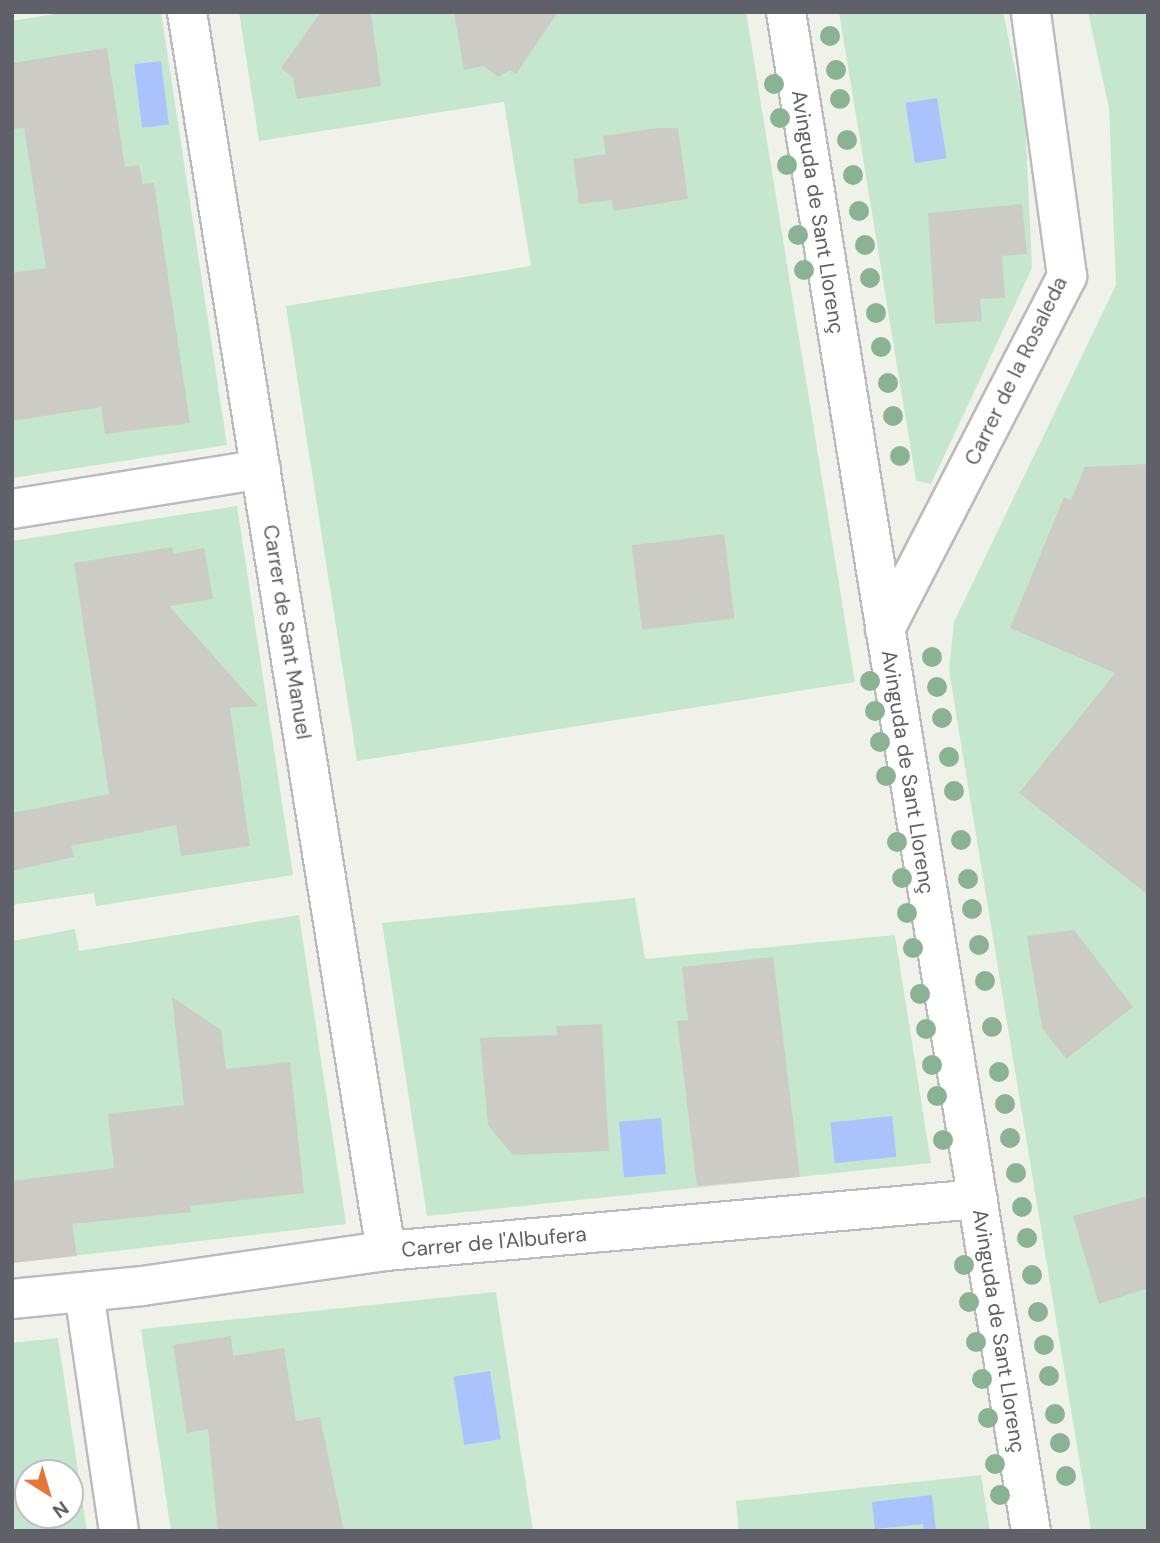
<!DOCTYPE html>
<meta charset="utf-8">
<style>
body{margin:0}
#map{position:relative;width:1160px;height:1543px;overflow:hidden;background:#f0f1e8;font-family:"DM Sans",sans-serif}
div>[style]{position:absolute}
.green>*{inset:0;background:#c5e7cf}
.water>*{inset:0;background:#abc3fd;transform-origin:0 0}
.building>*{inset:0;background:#ccccc4;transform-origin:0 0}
.roads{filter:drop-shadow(2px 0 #babac1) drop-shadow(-2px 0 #babac1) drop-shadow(0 2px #babac1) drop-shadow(0 -2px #babac1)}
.minor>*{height:38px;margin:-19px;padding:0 19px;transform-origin:19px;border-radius:19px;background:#fff}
.tertiary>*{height:38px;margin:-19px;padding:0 19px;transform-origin:19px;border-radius:19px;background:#fff}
.trees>*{width:20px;height:20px;margin:-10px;border-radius:50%;background:#8ab393}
span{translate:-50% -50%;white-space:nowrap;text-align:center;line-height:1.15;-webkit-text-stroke:5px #fff;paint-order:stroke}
.street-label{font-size:21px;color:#5f6068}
.frame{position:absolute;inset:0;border:14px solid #5f6068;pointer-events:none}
.north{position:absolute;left:14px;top:1459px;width:70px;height:70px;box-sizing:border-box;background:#fff;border:2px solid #bfbfc3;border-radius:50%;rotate:143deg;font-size:19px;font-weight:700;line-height:28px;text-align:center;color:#5f6068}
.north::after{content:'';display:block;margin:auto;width:24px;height:32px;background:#e67638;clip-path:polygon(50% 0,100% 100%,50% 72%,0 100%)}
</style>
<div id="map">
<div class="green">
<div style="clip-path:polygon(67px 12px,161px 12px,227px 445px,12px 478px,12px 21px)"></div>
<div style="clip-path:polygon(239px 12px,746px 12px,855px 682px,357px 761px,286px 306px,531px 266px,504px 102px,259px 141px)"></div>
<div style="clip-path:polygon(839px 12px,1003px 12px,1025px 117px,1032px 268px,931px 484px,916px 481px)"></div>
<div style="clip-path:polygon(1088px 12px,1148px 12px,1148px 1531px,1091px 1531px,949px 671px,954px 622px,1116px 285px,1109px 108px)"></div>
<div style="clip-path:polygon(237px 506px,293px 875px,96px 906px,94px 893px,12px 905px,12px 541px)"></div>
<div style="clip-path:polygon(635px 898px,645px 959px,895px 935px,931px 1163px,427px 1216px,382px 923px)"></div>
<div style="clip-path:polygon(299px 915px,346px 1224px,12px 1263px,12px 941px,75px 929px,79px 951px)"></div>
<div style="clip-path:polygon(496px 1292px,533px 1531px,171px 1531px,141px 1329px)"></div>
<div style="clip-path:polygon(evenodd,58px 1338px,87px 1531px,12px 1531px,12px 1343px,58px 1338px,28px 1473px,70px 1473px,70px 1515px,28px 1515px,28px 1473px)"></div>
<div style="clip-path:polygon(981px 1475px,990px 1531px,739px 1531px,736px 1501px)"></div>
</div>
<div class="water">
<div style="left:161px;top:61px;width:64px;height:27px;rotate:83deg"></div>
<div style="left:937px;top:98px;width:61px;height:32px;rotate:81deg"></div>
<div style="left:892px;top:1116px;width:41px;height:62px;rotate:84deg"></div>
<div style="left:661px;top:1118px;width:56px;height:42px;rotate:85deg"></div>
<div style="left:490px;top:1371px;width:69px;height:37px;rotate:81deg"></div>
<div style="clip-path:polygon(932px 1495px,936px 1531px,924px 1531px,923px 1524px,875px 1529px,872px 1502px)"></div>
</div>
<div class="building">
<div style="clip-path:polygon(321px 12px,371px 12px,381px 86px,297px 99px,293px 78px,281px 68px)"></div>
<div style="clip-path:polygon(454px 12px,558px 12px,516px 74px,510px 70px,498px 77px,484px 66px,464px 70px)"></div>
<div style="clip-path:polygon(107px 48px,125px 167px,139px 165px,143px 184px,154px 183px,190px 423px,105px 434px,101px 407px,12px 421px,12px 273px,46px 268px,24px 128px,12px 129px,12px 63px)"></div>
<div style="clip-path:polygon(658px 128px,678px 128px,688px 199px,613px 211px,612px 200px,579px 204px,573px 159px,606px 154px,603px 136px)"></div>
<div style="clip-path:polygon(1022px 204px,1027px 254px,1002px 256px,1005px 298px,980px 299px,982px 321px,935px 324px,928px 213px)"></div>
<div style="clip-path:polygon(1148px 464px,1148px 895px,1019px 793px,1115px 673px,1010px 628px,1064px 497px,1071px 500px,1085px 467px)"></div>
<div style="left:724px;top:534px;width:85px;height:93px;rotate:83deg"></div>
<div style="clip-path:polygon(172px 547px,173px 554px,204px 548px,213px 599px,169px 606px,258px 706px,230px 708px,250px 846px,181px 856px,176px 825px,71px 846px,74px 857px,12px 871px,12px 813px,109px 794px,74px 563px)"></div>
<div style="clip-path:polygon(1074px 930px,1133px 1007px,1066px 1059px,1042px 1028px,1027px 936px)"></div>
<div style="clip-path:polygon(773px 957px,800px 1177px,697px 1186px,677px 1021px,688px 1020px,682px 967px)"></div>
<div style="clip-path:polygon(172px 997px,221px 1030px,226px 1069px,290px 1062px,304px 1193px,190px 1206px,191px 1212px,72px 1224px,77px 1256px,12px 1263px,12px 1181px,114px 1168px,108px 1114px,184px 1105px)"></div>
<div style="clip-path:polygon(602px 1024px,609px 1151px,513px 1155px,488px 1125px,480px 1038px,557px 1035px,556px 1026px)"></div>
<div style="clip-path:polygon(1148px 1196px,1148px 1288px,1099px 1304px,1073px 1216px)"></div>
<div style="clip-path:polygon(231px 1336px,233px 1356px,284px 1348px,296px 1421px,320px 1417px,344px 1531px,218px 1531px,208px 1429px,187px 1433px,173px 1345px)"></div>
</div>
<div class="roads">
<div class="minor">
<div style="left:187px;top:12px;width:1255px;rotate:80.88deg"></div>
<div style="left:12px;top:509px;width:252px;rotate:-9.1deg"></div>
<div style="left:885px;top:629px;width:397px;rotate:-62.7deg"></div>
<div style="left:1067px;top:276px;width:266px;rotate:-97.8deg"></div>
<div style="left:84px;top:1292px;width:242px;rotate:81.7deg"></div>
<div style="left:12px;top:1299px;width:131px;rotate:-5.7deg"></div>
<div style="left:142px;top:1286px;width:246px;rotate:-8.2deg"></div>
<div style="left:386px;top:1251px;width:594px;rotate:-5.02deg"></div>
</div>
<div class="tertiary">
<div style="left:786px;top:12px;width:1539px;rotate:80.84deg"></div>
</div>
</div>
<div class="trees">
<div style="left:830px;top:36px"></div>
<div style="left:836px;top:70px"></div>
<div style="left:774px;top:84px"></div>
<div style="left:840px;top:99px"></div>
<div style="left:780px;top:118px"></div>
<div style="left:847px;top:140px"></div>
<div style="left:787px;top:165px"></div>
<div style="left:853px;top:175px"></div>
<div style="left:859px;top:211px"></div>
<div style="left:798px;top:235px"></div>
<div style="left:865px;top:245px"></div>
<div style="left:804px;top:270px"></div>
<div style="left:870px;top:278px"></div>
<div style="left:876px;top:313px"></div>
<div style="left:881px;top:347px"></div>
<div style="left:888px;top:383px"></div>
<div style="left:893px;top:416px"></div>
<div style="left:900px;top:456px"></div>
<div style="left:932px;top:657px"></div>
<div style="left:870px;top:681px"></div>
<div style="left:937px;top:687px"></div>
<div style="left:875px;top:711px"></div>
<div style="left:942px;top:718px"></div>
<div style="left:880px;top:742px"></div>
<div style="left:949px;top:757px"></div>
<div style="left:886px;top:776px"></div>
<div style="left:954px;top:791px"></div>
<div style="left:961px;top:840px"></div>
<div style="left:897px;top:842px"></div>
<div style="left:902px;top:878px"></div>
<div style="left:968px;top:879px"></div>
<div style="left:972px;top:909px"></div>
<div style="left:907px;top:913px"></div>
<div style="left:979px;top:945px"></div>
<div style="left:913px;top:948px"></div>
<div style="left:985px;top:981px"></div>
<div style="left:920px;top:994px"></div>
<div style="left:992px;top:1027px"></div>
<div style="left:926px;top:1029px"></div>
<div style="left:932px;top:1065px"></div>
<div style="left:999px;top:1072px"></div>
<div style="left:937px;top:1096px"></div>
<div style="left:1005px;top:1104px"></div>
<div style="left:1010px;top:1138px"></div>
<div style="left:943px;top:1140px"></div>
<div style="left:1016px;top:1173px"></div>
<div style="left:1022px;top:1207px"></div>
<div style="left:1027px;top:1238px"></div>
<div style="left:964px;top:1265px"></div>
<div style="left:1032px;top:1275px"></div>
<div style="left:969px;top:1302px"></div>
<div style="left:1038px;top:1312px"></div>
<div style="left:976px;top:1342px"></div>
<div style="left:1044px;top:1345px"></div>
<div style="left:1049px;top:1376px"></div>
<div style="left:982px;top:1379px"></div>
<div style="left:1055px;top:1414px"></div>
<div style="left:988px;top:1418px"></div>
<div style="left:1060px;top:1443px"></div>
<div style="left:995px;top:1464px"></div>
<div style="left:1066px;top:1476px"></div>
<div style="left:1000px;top:1495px"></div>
</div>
<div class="street-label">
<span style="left:818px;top:212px;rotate:81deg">Avinguda de Sant Llorenç</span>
<span style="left:1016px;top:371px;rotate:-64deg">Carrer de la Rosaleda</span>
<span style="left:287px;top:632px;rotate:81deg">Carrer de Sant Manuel</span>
<span style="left:908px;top:772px;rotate:81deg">Avinguda de Sant Llorenç</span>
<span style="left:494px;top:1242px;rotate:-5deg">Carrer de l'Albufera</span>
<span style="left:999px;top:1331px;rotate:81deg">Avinguda de Sant Llorenç</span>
</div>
<div class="frame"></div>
<div class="north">N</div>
</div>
